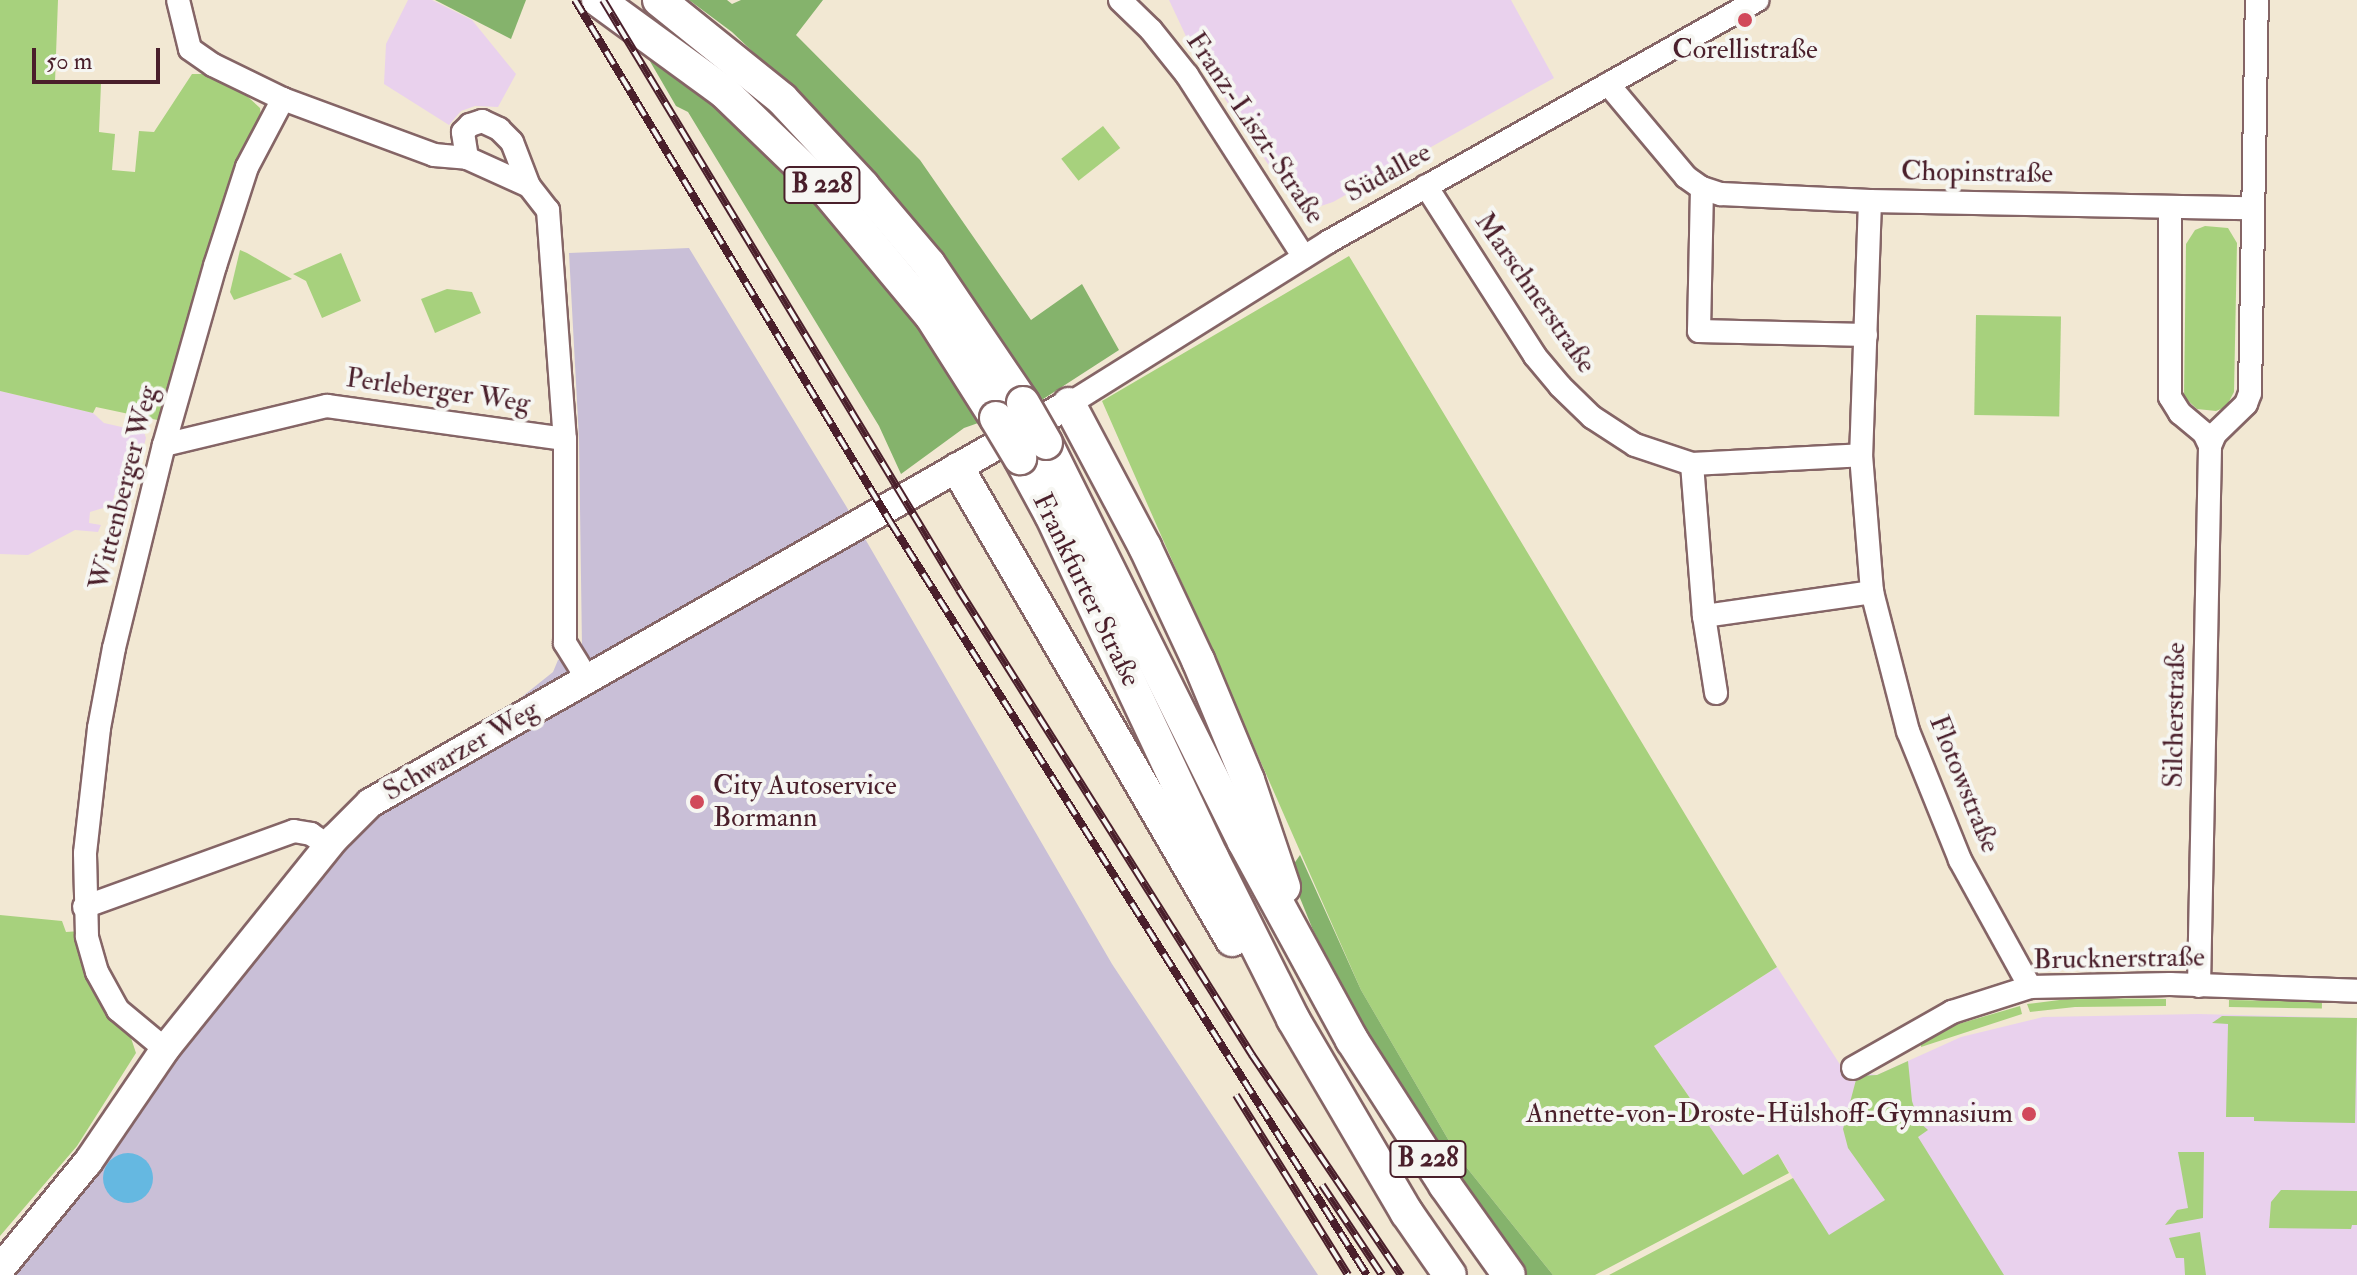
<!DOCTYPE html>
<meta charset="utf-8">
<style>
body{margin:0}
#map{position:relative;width:2357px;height:1275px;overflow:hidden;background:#f2e8d3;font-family:"IM FELL Double Pica",serif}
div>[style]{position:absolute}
.built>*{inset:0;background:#e9d1ed}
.industrial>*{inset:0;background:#c9bfd7}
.green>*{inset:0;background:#a7d17d;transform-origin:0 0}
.forest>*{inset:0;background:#85b36c}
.water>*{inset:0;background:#65b8e1}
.round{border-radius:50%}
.roads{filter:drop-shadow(2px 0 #856566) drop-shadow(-2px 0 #856566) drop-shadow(0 2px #856566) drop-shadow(0 -2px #856566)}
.minor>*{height:22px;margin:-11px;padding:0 11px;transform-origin:11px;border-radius:11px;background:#fff}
.major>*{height:28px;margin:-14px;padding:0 14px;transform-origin:14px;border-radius:14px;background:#fff}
.highway>*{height:32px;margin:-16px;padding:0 16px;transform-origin:16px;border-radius:16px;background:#fff}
.rail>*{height:8px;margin-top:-4px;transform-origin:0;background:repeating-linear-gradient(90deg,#f6f6f2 0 15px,#4a1f2b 0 30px);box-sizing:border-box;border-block:2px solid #4a1f2b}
.bridges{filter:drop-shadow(2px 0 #856566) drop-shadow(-2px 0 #856566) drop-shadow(0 2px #856566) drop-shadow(0 -2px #856566)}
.highway-bridge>*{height:32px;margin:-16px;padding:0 16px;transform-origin:16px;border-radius:16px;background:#fff}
.dots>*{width:22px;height:22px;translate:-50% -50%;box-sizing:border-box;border:4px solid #f6f6f2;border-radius:50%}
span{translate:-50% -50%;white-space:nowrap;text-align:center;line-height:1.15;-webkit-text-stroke:8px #f6f6f2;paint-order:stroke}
.shield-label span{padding:2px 6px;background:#f6f6f2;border:2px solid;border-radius:6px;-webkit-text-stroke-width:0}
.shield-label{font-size:26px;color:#4a1f2b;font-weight:700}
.poi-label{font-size:28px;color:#4a1f2b}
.left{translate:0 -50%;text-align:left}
.right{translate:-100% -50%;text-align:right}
.street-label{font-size:28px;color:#4a1f2b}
.scale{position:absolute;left:32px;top:48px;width:128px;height:36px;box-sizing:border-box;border:4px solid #4a1f2b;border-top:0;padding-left:10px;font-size:24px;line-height:28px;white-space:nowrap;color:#4a1f2b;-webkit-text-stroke:6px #f6f6f2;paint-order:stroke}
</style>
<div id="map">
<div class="built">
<div style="clip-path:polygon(408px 0,432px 0,472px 20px,516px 74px,498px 107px,475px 106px,461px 111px,449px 125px,384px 84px,386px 44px)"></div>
<div style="clip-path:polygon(1169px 0,1511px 0,1554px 78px,1333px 202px,1318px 207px,1298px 203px,1287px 193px,1192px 49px)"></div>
<div style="clip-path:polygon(0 391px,93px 413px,104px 423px,144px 432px,146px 438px,131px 494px,120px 491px,114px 495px,113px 505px,90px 512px,89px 523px,101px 525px,98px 532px,75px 530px,28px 555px,0 554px)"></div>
<div style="clip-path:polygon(1777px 967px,1841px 1066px,1854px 1059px,1863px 1073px,1877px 1075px,1961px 1037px,2043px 1017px,2198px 1014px,2357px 1018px,2357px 1275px,1994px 1275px,1927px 1174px,1829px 1236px,1778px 1154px,1743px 1175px,1654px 1046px)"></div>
</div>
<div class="industrial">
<div style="clip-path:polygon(689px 248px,846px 506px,1112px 964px,1318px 1275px,15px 1275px,172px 1052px,356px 830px,553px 672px,558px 660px,582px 647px,579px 439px,569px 253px)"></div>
</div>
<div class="green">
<div style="clip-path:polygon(0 0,58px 0,55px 82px,101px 84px,99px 132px,115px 134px,112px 170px,135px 172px,139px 131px,154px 132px,192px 74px,210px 74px,235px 85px,260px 108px,261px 116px,239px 164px,213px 235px,162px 421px,96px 407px,93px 413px,0 391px)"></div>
<div style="left:1103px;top:126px;width:28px;height:53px;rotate:52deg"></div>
<div style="clip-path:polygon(2205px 226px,2228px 228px,2237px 243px,2234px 392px,2226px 407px,2216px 411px,2197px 409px,2184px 397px,2186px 244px,2195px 230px)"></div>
<div style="clip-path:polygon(240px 250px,247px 253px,292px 279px,234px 300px,230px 292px)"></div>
<div style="clip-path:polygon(341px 253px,361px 301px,322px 318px,306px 281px,293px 274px)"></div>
<div style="clip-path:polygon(1349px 256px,1777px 967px,1654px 1046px,1743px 1175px,1778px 1154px,1789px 1173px,1595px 1275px,1553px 1275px,1459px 1158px,1361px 990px,1102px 401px)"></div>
<div style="clip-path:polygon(447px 289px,472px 292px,481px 313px,435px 333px,421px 299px)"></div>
<div style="left:1976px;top:315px;width:85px;height:100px;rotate:1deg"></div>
<div style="clip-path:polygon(0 915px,62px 921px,66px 932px,80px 931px,110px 1012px,131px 1038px,136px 1053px,77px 1146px,0 1236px)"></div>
<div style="clip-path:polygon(2075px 998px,2166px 999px,2166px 1006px,2075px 1007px,2030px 1012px,2027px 1004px)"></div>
<div style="left:2229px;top:1000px;width:93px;height:7px;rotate:1deg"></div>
<div style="clip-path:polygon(2020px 1006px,2022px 1014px,1921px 1047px,1921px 1038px,1948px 1027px)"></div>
<div style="clip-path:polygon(2222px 1016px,2357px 1018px,2355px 1123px,2254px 1121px,2254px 1117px,2226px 1117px,2228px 1024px,2212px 1023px)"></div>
<div style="clip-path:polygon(1908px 1061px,1912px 1101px,1919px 1122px,1928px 1130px,1918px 1137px,2004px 1275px,1609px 1275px,1793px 1178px,1829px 1235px,1885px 1200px,1848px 1148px,1843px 1129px,1857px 1076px,1877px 1075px)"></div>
<div style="clip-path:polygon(2178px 1152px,2204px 1152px,2203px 1218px,2165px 1225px,2177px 1210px,2188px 1208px)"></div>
<div style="clip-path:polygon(2281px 1190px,2357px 1191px,2357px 1225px,2352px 1225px,2351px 1229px,2269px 1228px,2271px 1202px)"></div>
<div style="clip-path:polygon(2200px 1232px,2206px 1275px,2185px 1275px,2184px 1258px,2176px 1258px,2169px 1238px)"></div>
</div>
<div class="forest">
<div style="clip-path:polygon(435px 0,526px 0,511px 39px)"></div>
<div style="clip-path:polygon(689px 0,727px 0,732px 4px,741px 0,823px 0,796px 35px,920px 160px,1031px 320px,1082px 284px,1119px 350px,1037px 403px,811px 107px,732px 32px)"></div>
<div style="clip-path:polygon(637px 39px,683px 71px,800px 180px,903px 299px,981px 422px,964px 428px,901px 474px,879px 426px,688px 112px,676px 106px)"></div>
<div style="clip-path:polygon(1300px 855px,1361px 990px,1459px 1158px,1553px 1275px,1525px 1275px,1447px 1165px,1368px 1039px,1313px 930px,1289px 871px)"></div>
</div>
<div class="water">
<div class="round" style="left:103px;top:1153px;width:50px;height:50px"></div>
</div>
<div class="roads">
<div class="minor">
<div style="left:178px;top:0;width:50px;rotate:76.2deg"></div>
<div style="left:190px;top:49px;width:28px;rotate:35deg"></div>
<div style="left:213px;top:65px;width:78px;rotate:25.9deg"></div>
<div style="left:1120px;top:0;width:43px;rotate:44.1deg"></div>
<div style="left:1151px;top:30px;width:58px;rotate:51.3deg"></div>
<div style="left:1187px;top:75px;width:216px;rotate:57.3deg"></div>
<div style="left:1608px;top:84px;width:121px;rotate:50deg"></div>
<div style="left:1686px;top:177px;width:19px;rotate:35deg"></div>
<div style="left:1702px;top:188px;width:20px;rotate:18deg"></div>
<div style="left:1721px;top:194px;width:149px;rotate:2.7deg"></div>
<div style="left:1870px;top:201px;width:381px;rotate:1.1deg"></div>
<div style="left:467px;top:158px;width:26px;rotate:-99deg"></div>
<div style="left:463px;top:132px;width:10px;rotate:-45deg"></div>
<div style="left:470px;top:125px;width:13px;rotate:-18deg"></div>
<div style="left:482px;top:121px;width:19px;rotate:25deg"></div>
<div style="left:499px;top:129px;width:18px;rotate:45deg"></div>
<div style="left:512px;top:142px;width:47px;rotate:68.9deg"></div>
<div style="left:1426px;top:186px;width:202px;rotate:57.3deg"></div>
<div style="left:1535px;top:356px;width:39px;rotate:50deg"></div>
<div style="left:1560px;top:386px;width:45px;rotate:44.1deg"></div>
<div style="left:1592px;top:417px;width:51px;rotate:33.1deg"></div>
<div style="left:1635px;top:445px;width:60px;rotate:18.4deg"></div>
<div style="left:1692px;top:464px;width:169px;rotate:-3deg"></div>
<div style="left:1702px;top:188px;width:143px;rotate:91.2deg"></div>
<div style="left:1699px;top:331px;width:167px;rotate:1.4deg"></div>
<div style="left:1870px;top:201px;width:254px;rotate:92deg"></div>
<div style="left:1861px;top:455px;width:137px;rotate:85.4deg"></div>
<div style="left:1872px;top:592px;width:144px;rotate:75.5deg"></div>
<div style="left:1908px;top:731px;width:139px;rotate:68deg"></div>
<div style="left:1960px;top:860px;width:145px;rotate:61.1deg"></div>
<div style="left:2170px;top:207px;width:190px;rotate:90deg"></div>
<div style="left:2170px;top:397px;width:19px;rotate:58deg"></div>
<div style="left:2180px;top:413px;width:31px;rotate:40deg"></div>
<div style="left:2204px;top:433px;width:14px;rotate:65deg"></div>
<div style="left:1069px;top:404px;width:305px;rotate:-32deg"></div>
<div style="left:1328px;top:242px;width:493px;rotate:-29.4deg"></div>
<div style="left:164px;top:445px;width:168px;rotate:-13.5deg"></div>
<div style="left:327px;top:406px;width:240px;rotate:7.9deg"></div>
<div style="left:1692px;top:464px;width:152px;rotate:85.5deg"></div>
<div style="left:1704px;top:616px;width:78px;rotate:81.1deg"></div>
<div style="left:1704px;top:616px;width:170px;rotate:-8.1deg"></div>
<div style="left:84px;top:907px;width:223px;rotate:-19.9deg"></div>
<div style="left:294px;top:831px;width:17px;rotate:10deg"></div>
<div style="left:311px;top:834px;width:21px;rotate:35deg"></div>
<div style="left:2199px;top:986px;width:540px;rotate:-88.83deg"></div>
<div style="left:2210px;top:446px;width:13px;rotate:-67deg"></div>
<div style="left:2215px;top:434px;width:43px;rotate:-44.1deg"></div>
<div style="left:2246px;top:404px;width:12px;rotate:-70deg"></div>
<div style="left:2250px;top:393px;width:393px;rotate:-89deg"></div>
<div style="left:165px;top:1049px;width:61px;rotate:-140.3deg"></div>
<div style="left:118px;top:1010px;width:43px;rotate:-118.9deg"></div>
<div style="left:97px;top:972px;width:37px;rotate:-106deg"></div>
<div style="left:87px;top:936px;width:83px;rotate:-91.4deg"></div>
<div style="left:85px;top:853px;width:126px;rotate:-83.6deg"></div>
<div style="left:99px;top:728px;width:81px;rotate:-79.4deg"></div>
<div style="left:114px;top:648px;width:209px;rotate:-76.2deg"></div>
<div style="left:164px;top:445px;width:186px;rotate:-74.1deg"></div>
<div style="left:215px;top:266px;width:104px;rotate:-72.1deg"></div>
<div style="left:247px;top:167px;width:77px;rotate:-62.1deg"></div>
<div style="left:283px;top:99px;width:161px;rotate:20.3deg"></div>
<div style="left:434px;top:155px;width:33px;rotate:5deg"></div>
<div style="left:467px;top:158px;width:68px;rotate:24.3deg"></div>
<div style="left:529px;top:186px;width:31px;rotate:52deg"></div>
<div style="left:548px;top:210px;width:230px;rotate:85.8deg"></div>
<div style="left:565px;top:439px;width:204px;rotate:90deg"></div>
<div style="left:565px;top:643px;width:44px;rotate:58.1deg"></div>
<div style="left:1853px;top:1068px;width:114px;rotate:-29.5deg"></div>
<div style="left:1952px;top:1012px;width:82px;rotate:-17.8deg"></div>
<div style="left:2030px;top:987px;width:140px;rotate:-1.2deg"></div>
<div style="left:2170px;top:984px;width:187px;rotate:2.1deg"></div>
</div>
<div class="major">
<div style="left:0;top:1269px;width:139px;rotate:-50.6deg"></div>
<div style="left:88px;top:1162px;width:137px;rotate:-55.7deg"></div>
<div style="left:165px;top:1049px;width:270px;rotate:-51.2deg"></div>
<div style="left:334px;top:839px;width:51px;rotate:-45deg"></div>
<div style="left:370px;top:803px;width:805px;rotate:-29.72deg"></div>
</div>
<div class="highway">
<div style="left:598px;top:0;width:155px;rotate:36.1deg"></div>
<div style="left:723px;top:91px;width:143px;rotate:43.9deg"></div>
<div style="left:826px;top:190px;width:164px;rotate:50.2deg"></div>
<div style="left:931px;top:316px;width:121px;rotate:57.5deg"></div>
<div style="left:659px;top:0;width:158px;rotate:38.8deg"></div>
<div style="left:782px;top:99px;width:119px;rotate:47deg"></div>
<div style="left:863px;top:186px;width:102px;rotate:49.8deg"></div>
<div style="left:929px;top:264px;width:168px;rotate:55.9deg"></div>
<div style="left:1069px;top:404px;width:162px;rotate:62deg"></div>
<div style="left:1145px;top:547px;width:125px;rotate:64.9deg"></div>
<div style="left:1198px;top:660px;width:130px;rotate:67.4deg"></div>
<div style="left:1248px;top:780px;width:113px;rotate:71.4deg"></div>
<div style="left:1046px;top:443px;width:445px;rotate:63.6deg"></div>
<div style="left:1244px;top:842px;width:226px;rotate:61.4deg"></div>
<div style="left:1352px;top:1040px;width:172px;rotate:57.3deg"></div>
<div style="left:1445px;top:1185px;width:110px;rotate:54.6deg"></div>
<div style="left:1020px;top:458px;width:65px;rotate:61.5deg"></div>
<div style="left:1051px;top:515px;width:378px;rotate:64.8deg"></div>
<div style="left:1212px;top:857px;width:181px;rotate:63.4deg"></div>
<div style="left:1293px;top:1019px;width:225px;rotate:59.6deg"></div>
<div style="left:1407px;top:1213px;width:75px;rotate:55.3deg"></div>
<div style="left:958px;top:469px;width:545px;rotate:59.81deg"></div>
</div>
</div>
<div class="rail">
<div style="left:575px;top:0;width:611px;rotate:58.86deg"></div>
<div style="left:891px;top:523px;width:890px;rotate:57.67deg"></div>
<div style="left:603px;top:0;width:689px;rotate:58.89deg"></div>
<div style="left:959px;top:590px;width:550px;rotate:57.78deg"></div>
<div style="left:1252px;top:1055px;width:266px;rotate:55.9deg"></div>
<div style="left:1236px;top:1095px;width:212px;rotate:58.1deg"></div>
<div style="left:1322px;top:1185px;width:108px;rotate:56.3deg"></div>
</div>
<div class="bridges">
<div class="highway-bridge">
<div style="left:1023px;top:403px;width:46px;rotate:60.1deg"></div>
<div style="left:996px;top:418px;width:47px;rotate:59deg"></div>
</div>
</div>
<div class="dots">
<div style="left:1745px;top:20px;background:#d1495b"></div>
<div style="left:697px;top:802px;background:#d1495b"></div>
<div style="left:2029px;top:1114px;background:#d1495b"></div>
</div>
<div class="shield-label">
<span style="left:822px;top:185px">B 228</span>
<span style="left:1428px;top:1159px">B 228</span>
</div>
<div class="poi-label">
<span style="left:1745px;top:50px">Corellistraße</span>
<span class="left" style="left:713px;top:802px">City Autoservice<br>Bormann</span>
<span class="right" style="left:2013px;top:1114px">Annette-von-Droste-Hülshoff-Gymnasium</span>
</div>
<div class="street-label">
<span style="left:1255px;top:128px;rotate:56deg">Franz-Liszt-Straße</span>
<span style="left:1388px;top:173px;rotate:-29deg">Südallee</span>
<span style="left:1977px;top:173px;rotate:1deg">Chopinstraße</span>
<span style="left:1535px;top:293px;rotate:55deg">Marschnerstraße</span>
<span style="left:438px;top:391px;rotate:8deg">Perleberger Weg</span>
<span style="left:124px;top:488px;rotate:-76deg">Wittenberger Weg</span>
<span style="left:1086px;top:590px;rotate:64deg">Frankfurter Straße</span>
<span style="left:2175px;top:715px;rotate:-89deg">Silcherstraße</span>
<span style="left:461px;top:751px;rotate:-30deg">Schwarzer Weg</span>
<span style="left:1964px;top:784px;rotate:68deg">Flotowstraße</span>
<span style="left:2119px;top:959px;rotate:-1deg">Brucknerstraße</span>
</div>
<div class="scale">50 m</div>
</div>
